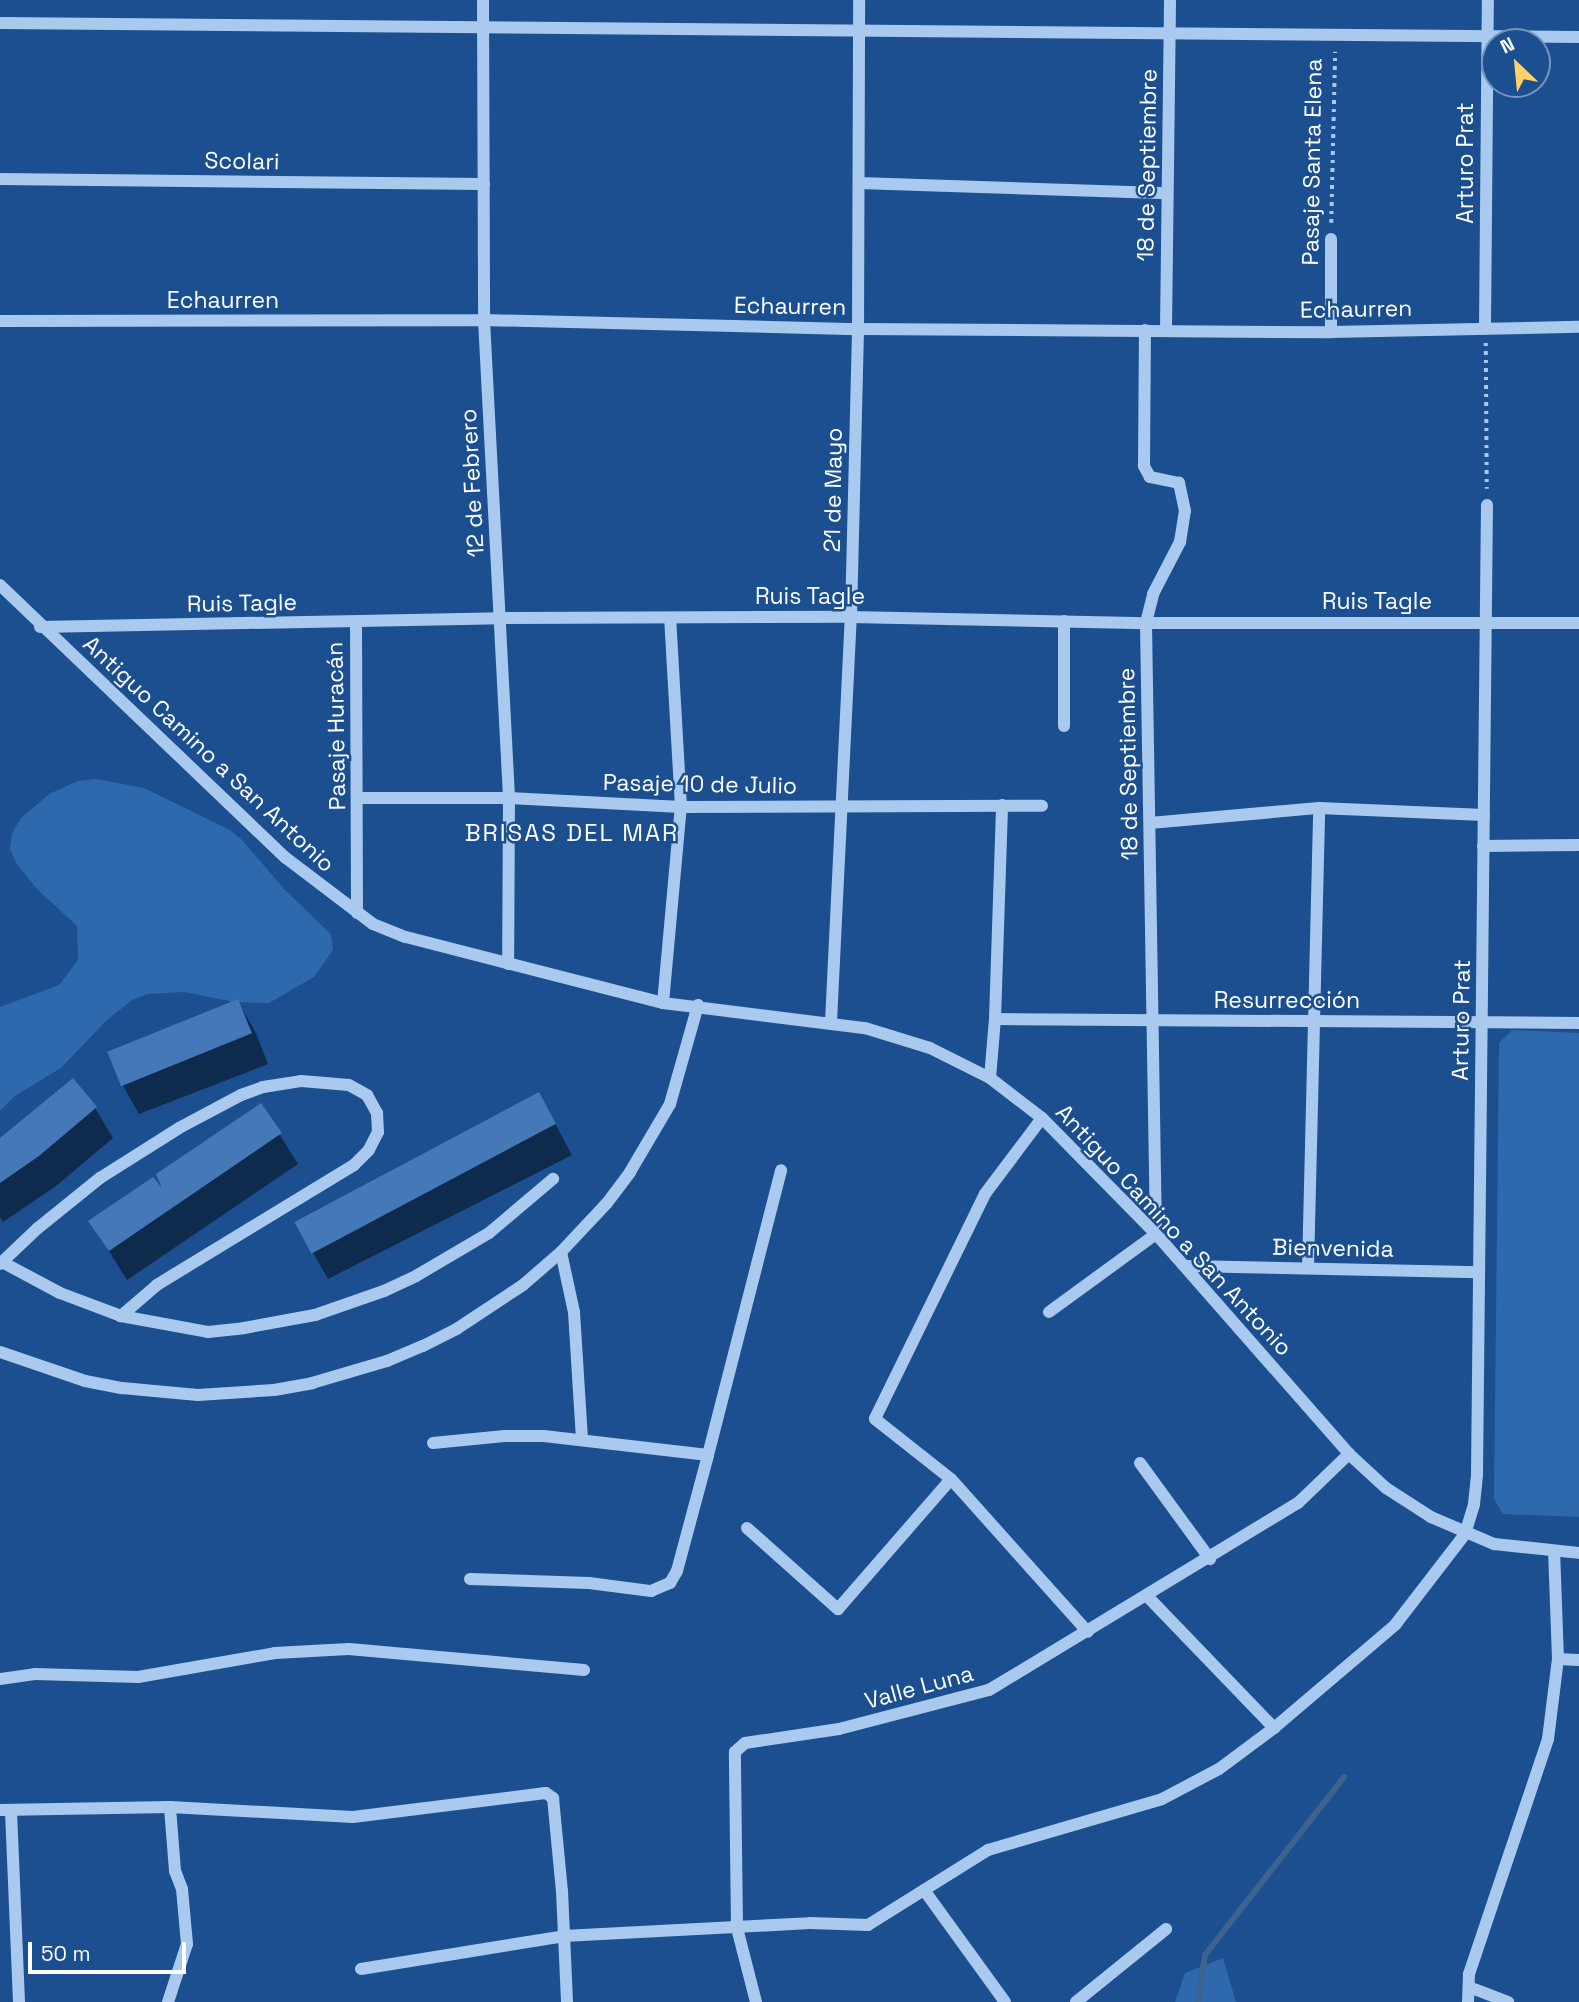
<!DOCTYPE html>
<meta charset="utf-8">
<style>
body{margin:0}
#map{position:relative;width:1579px;height:2002px;overflow:hidden;background:#1b4f8f;font-family:"Space Grotesk",sans-serif}
div>[style]{position:absolute}
.green>*{inset:0;background:#2e69ad}
.shadow>*{inset:0;background:#0007}
.stream>*{height:6px;margin:-3px;padding:0 3px;transform-origin:3px;border-radius:3px;background:#3c6290}
.building>*{inset:0;background:#4478b7;transform-origin:0 0}
.path>*{height:3.5px;margin-top:-1.75px;transform-origin:0;background:repeating-linear-gradient(90deg,#a9c9ee 0 3.5px,transparent 0 8.5px)}
.minor>*{height:12px;margin:-6px;padding:0 6px;transform-origin:6px;border-radius:6px;background:#a9c9ee}
span{translate:-50% -50%;white-space:nowrap;text-align:center;line-height:1.15;-webkit-text-stroke:5px #1b4f8f;paint-order:stroke}
.street-label{font-size:23px;color:#fff}
.neighbourhood-label{font-size:24px;color:#fff;letter-spacing:2px}
.north{position:absolute;left:1481px;top:28px;width:70px;height:70px;box-sizing:border-box;background:#1b4f8f;border:2px solid #7695bc;border-radius:50%;rotate:334deg;font-size:19px;font-weight:700;line-height:28px;text-align:center;color:#fff}
.north::after{content:'';display:block;margin:auto;width:24px;height:32px;background:#ffd166;clip-path:polygon(50% 0,100% 100%,50% 72%,0 100%)}
.scale{position:absolute;left:28px;top:1942px;width:158px;height:32px;box-sizing:border-box;border:4px solid #fff;border-top:0;padding-left:9px;font-size:21px;line-height:24px;white-space:nowrap;color:#fff;-webkit-text-stroke:5px #1b4f8f;paint-order:stroke}
</style>
<div id="map">
<div class="green">
<div style="clip-path:polygon(96px 779px,144px 788px,230px 830px,242px 840px,285px 890px,331px 934px,333px 950px,314px 977px,269px 1003px,234px 1002px,184px 992px,148px 994px,132px 1000px,107px 1020px,61px 1068px,15px 1096px,0 1111px,0 1007px,59px 985px,78px 960px,77px 926px,37px 889px,16px 863px,10px 849px,12px 833px,21px 818px,49px 794px,78px 781px)"></div>
<div style="clip-path:polygon(1512px 1030px,1579px 1033px,1579px 1517px,1503px 1514px,1494px 1499px,1499px 1043px)"></div>
<div style="clip-path:polygon(1223px 1958px,1236px 2002px,1175px 2002px,1185px 1973px)"></div>
</div>
<div class="shadow">
<div style="clip-path:polygon(237px 1001px,255px 1031px,268px 1064px,139px 1114px,122px 1084px)"></div>
<div style="clip-path:polygon(539px 1094px,572px 1155px,328px 1279px,311px 1249px)"></div>
<div style="clip-path:polygon(261px 1105px,298px 1164px,127px 1280px,90px 1221px,166px 1196px)"></div>
<div style="clip-path:polygon(95px 1108px,113px 1138px,56px 1186px,3px 1222px,0 1217px,0 1140px)"></div>
</div>
<div class="stream">
<div style="left:1198px;top:2002px;width:48px;rotate:-81.5deg"></div>
<div style="left:1205px;top:1955px;width:226px;rotate:-52deg"></div>
</div>
<div class="building">
<div style="left:238px;top:999px;width:37px;height:141px;rotate:68deg"></div>
<div style="clip-path:polygon(73px 1078px,97px 1107px,39px 1156px,0 1183px,0 1138px)"></div>
<div style="left:539px;top:1092px;width:36px;height:277px;rotate:62deg"></div>
<div style="clip-path:polygon(261px 1103px,282px 1133px,109px 1251px,88px 1221px,153px 1177px,162px 1188px,156px 1174px)"></div>
</div>
<div class="path">
<div style="left:1331px;top:223px;width:171px;rotate:-88.7deg"></div>
<div style="left:1486px;top:343px;width:146px;rotate:89.6deg"></div>
</div>
<div class="minor">
<div style="left:483px;top:0;width:320px;rotate:89.8deg"></div>
<div style="left:484px;top:320px;width:479px;rotate:87deg"></div>
<div style="left:509px;top:798px;width:166px;rotate:90.3deg"></div>
<div style="left:0;top:23px;width:1579px;rotate:0.51deg"></div>
<div style="left:0;top:179px;width:484px;rotate:0.6deg"></div>
<div style="left:859px;top:183px;width:308px;rotate:1.9deg"></div>
<div style="left:0;top:321px;width:484px;rotate:-0.1deg"></div>
<div style="left:484px;top:320px;width:374px;rotate:1.4deg"></div>
<div style="left:858px;top:329px;width:473px;rotate:0.4deg"></div>
<div style="left:1331px;top:332px;width:248px;rotate:-1.2deg"></div>
<div style="left:1485px;top:327px;width:327px;rotate:-89.5deg"></div>
<div style="left:1166px;top:330px;width:330px;rotate:-89.3deg"></div>
<div style="left:1331px;top:332px;width:93px;rotate:-90deg"></div>
<div style="left:0;top:585px;width:395px;rotate:43.7deg"></div>
<div style="left:286px;top:858px;width:109px;rotate:37.2deg"></div>
<div style="left:373px;top:924px;width:35px;rotate:22deg"></div>
<div style="left:406px;top:937px;width:265px;rotate:14.4deg"></div>
<div style="left:663px;top:1003px;width:204px;rotate:7.1deg"></div>
<div style="left:865px;top:1028px;width:68px;rotate:17.1deg"></div>
<div style="left:930px;top:1048px;width:67px;rotate:26.6deg"></div>
<div style="left:990px;top:1078px;width:66px;rotate:37.6deg"></div>
<div style="left:1042px;top:1118px;width:163px;rotate:45.5deg"></div>
<div style="left:1156px;top:1234px;width:293px;rotate:48.7deg"></div>
<div style="left:1349px;top:1454px;width:50px;rotate:42.6deg"></div>
<div style="left:1386px;top:1488px;width:54px;rotate:32.8deg"></div>
<div style="left:1431px;top:1517px;width:69px;rotate:23.2deg"></div>
<div style="left:1494px;top:1544px;width:85px;rotate:6deg"></div>
<div style="left:1064px;top:621px;width:105px;rotate:90deg"></div>
<div style="left:356px;top:622px;width:291px;rotate:89.8deg"></div>
<div style="left:40px;top:627px;width:461px;rotate:-1.1deg"></div>
<div style="left:501px;top:618px;width:350px;rotate:-0.2deg"></div>
<div style="left:851px;top:617px;width:295px;rotate:1.2deg"></div>
<div style="left:1146px;top:623px;width:433px"></div>
<div style="left:358px;top:798px;width:151px"></div>
<div style="left:509px;top:798px;width:172px;rotate:3deg"></div>
<div style="left:681px;top:807px;width:361px;rotate:-0.2deg"></div>
<div style="left:1150px;top:823px;width:170px;rotate:-5.1deg"></div>
<div style="left:1319px;top:808px;width:165px;rotate:2.4deg"></div>
<div style="left:1483px;top:846px;width:96px;rotate:-0.6deg"></div>
<div style="left:663px;top:1003px;width:197px;rotate:-84.8deg"></div>
<div style="left:681px;top:807px;width:189px;rotate:-93.3deg"></div>
<div style="left:995px;top:1019px;width:584px;rotate:0.39deg"></div>
<div style="left:831px;top:1022px;width:405px;rotate:-87.2deg"></div>
<div style="left:851px;top:617px;width:288px;rotate:-88.6deg"></div>
<div style="left:858px;top:329px;width:329px;rotate:-89.8deg"></div>
<div style="left:990px;top:1078px;width:59px;rotate:-85.2deg"></div>
<div style="left:995px;top:1019px;width:214px;rotate:-88.1deg"></div>
<div style="left:1042px;top:1118px;width:95px;rotate:126.9deg"></div>
<div style="left:985px;top:1194px;width:250px;rotate:116.1deg"></div>
<div style="left:875px;top:1419px;width:97px;rotate:38.3deg"></div>
<div style="left:951px;top:1479px;width:205px;rotate:48.2deg"></div>
<div style="left:561px;top:1252px;width:61px;rotate:77.8deg"></div>
<div style="left:574px;top:1312px;width:127px;rotate:86.4deg"></div>
<div style="left:2px;top:1262px;width:66px;rotate:28.1deg"></div>
<div style="left:60px;top:1293px;width:65px;rotate:20.7deg"></div>
<div style="left:121px;top:1316px;width:88px;rotate:10.4deg"></div>
<div style="left:208px;top:1332px;width:36px;rotate:-6deg"></div>
<div style="left:244px;top:1328px;width:72px;rotate:-10.4deg"></div>
<div style="left:315px;top:1315px;width:73px;rotate:-19.2deg"></div>
<div style="left:384px;top:1291px;width:35px;rotate:-25deg"></div>
<div style="left:416px;top:1276px;width:85px;rotate:-30.5deg"></div>
<div style="left:489px;top:1233px;width:84px;rotate:-40.2deg"></div>
<div style="left:0;top:1264px;width:52px;rotate:-43.5deg"></div>
<div style="left:38px;top:1228px;width:80px;rotate:-38.9deg"></div>
<div style="left:100px;top:1178px;width:93px;rotate:-32.3deg"></div>
<div style="left:179px;top:1128px;width:70px;rotate:-28deg"></div>
<div style="left:241px;top:1095px;width:23px;rotate:-20deg"></div>
<div style="left:263px;top:1087px;width:38px;rotate:-9deg"></div>
<div style="left:301px;top:1081px;width:48px;rotate:4.8deg"></div>
<div style="left:349px;top:1085px;width:21px;rotate:29deg"></div>
<div style="left:367px;top:1095px;width:21px;rotate:61deg"></div>
<div style="left:377px;top:1113px;width:19px;rotate:87deg"></div>
<div style="left:378px;top:1132px;width:20px;rotate:117deg"></div>
<div style="left:369px;top:1150px;width:21px;rotate:135deg"></div>
<div style="left:354px;top:1165px;width:231px;rotate:148.7deg"></div>
<div style="left:157px;top:1285px;width:48px;rotate:139.3deg"></div>
<div style="left:1186px;top:1266px;width:293px;rotate:1.2deg"></div>
<div style="left:1308px;top:1268px;width:460px;rotate:-88.6deg"></div>
<div style="left:1049px;top:1312px;width:132px;rotate:-36.1deg"></div>
<div style="left:1156px;top:1234px;width:611px;rotate:-90.94deg"></div>
<div style="left:1146px;top:623px;width:30px;rotate:-76deg"></div>
<div style="left:1153px;top:594px;width:59px;rotate:-62.6deg"></div>
<div style="left:1180px;top:542px;width:31px;rotate:-81deg"></div>
<div style="left:1185px;top:511px;width:29px;rotate:-102deg"></div>
<div style="left:1179px;top:483px;width:30px;rotate:-168deg"></div>
<div style="left:1150px;top:477px;width:13px;rotate:-119deg"></div>
<div style="left:1144px;top:466px;width:136px;rotate:-89.6deg"></div>
<div style="left:0;top:1352px;width:90px;rotate:18.8deg"></div>
<div style="left:85px;top:1381px;width:38px;rotate:11deg"></div>
<div style="left:122px;top:1388px;width:76px;rotate:5.3deg"></div>
<div style="left:198px;top:1395px;width:76px;rotate:-3.8deg"></div>
<div style="left:274px;top:1390px;width:39px;rotate:-10deg"></div>
<div style="left:312px;top:1383px;width:78px;rotate:-16.3deg"></div>
<div style="left:387px;top:1361px;width:39px;rotate:-23deg"></div>
<div style="left:423px;top:1346px;width:39px;rotate:-27deg"></div>
<div style="left:458px;top:1328px;width:78px;rotate:-33.5deg"></div>
<div style="left:523px;top:1285px;width:50px;rotate:-41deg"></div>
<div style="left:561px;top:1252px;width:67px;rotate:-46.8deg"></div>
<div style="left:607px;top:1203px;width:39px;rotate:-53deg"></div>
<div style="left:630px;top:1172px;width:79px;rotate:-59.5deg"></div>
<div style="left:670px;top:1104px;width:103px;rotate:-74.2deg"></div>
<div style="left:433px;top:1443px;width:72px;rotate:-5.6deg"></div>
<div style="left:505px;top:1436px;width:39px"></div>
<div style="left:544px;top:1436px;width:165px;rotate:6.6deg"></div>
<div style="left:1140px;top:1463px;width:119px;rotate:53.9deg"></div>
<div style="left:747px;top:1528px;width:122px;rotate:41.7deg"></div>
<div style="left:838px;top:1609px;width:172px;rotate:-49deg"></div>
<div style="left:470px;top:1579px;width:119px;rotate:1.9deg"></div>
<div style="left:589px;top:1583px;width:63px;rotate:7.4deg"></div>
<div style="left:651px;top:1591px;width:21px;rotate:-23deg"></div>
<div style="left:670px;top:1583px;width:14px;rotate:-60deg"></div>
<div style="left:677px;top:1571px;width:120px;rotate:-75deg"></div>
<div style="left:708px;top:1455px;width:294px;rotate:-75.6deg"></div>
<div style="left:1148px;top:1597px;width:182px;rotate:46.1deg"></div>
<div style="left:1558px;top:1659px;width:21px;rotate:3deg"></div>
<div style="left:0;top:1679px;width:35px;rotate:-8deg"></div>
<div style="left:35px;top:1674px;width:103px;rotate:1.7deg"></div>
<div style="left:138px;top:1677px;width:139px;rotate:-9.9deg"></div>
<div style="left:275px;top:1653px;width:74px;rotate:-3.1deg"></div>
<div style="left:349px;top:1649px;width:236px;rotate:5.1deg"></div>
<div style="left:0;top:1810px;width:170px;rotate:-1deg"></div>
<div style="left:170px;top:1807px;width:183px;rotate:3.1deg"></div>
<div style="left:353px;top:1817px;width:194px;rotate:-7.1deg"></div>
<div style="left:546px;top:1793px;width:9px;rotate:36deg"></div>
<div style="left:553px;top:1798px;width:93px;rotate:84.5deg"></div>
<div style="left:562px;top:1891px;width:111px;rotate:87.4deg"></div>
<div style="left:11px;top:1811px;width:191px;rotate:87.6deg"></div>
<div style="left:924px;top:1890px;width:138px;rotate:54.1deg"></div>
<div style="left:361px;top:1969px;width:206px;rotate:-9.2deg"></div>
<div style="left:564px;top:1936px;width:246px;rotate:-3deg"></div>
<div style="left:810px;top:1923px;width:58px;rotate:2deg"></div>
<div style="left:868px;top:1925px;width:142px;rotate:-32deg"></div>
<div style="left:988px;top:1850px;width:181px;rotate:-16.3deg"></div>
<div style="left:1162px;top:1799px;width:64px;rotate:-27.8deg"></div>
<div style="left:1219px;top:1769px;width:69px;rotate:-36.7deg"></div>
<div style="left:1274px;top:1728px;width:159px;rotate:-40.4deg"></div>
<div style="left:1395px;top:1625px;width:115px;rotate:-52.4deg"></div>
<div style="left:1465px;top:1534px;width:31px;rotate:-73deg"></div>
<div style="left:1474px;top:1504px;width:30px;rotate:-84deg"></div>
<div style="left:1477px;top:1474px;width:969px;rotate:-89.41deg"></div>
<div style="left:1469px;top:1987px;width:42px;rotate:21deg"></div>
<div style="left:168px;top:2002px;width:61px;rotate:-71.9deg"></div>
<div style="left:187px;top:1944px;width:55px;rotate:-95.2deg"></div>
<div style="left:182px;top:1889px;width:19px;rotate:-111deg"></div>
<div style="left:175px;top:1871px;width:64px;rotate:-94.5deg"></div>
<div style="left:756px;top:2002px;width:76px;rotate:-104.4deg"></div>
<div style="left:737px;top:1928px;width:176px;rotate:-90.7deg"></div>
<div style="left:735px;top:1752px;width:13px;rotate:-42deg"></div>
<div style="left:745px;top:1743px;width:95px;rotate:-8.5deg"></div>
<div style="left:839px;top:1729px;width:155px;rotate:-14.6deg"></div>
<div style="left:989px;top:1690px;width:361px;rotate:-31.2deg"></div>
<div style="left:1298px;top:1503px;width:71px;rotate:-43.9deg"></div>
<div style="left:1076px;top:2002px;width:116px;rotate:-39deg"></div>
<div style="left:1468px;top:2002px;width:28px;rotate:-88deg"></div>
<div style="left:1469px;top:1974px;width:248px;rotate:-71.4deg"></div>
<div style="left:1548px;top:1739px;width:81px;rotate:-82.9deg"></div>
<div style="left:1558px;top:1659px;width:107px;rotate:-92.1deg"></div>
</div>
<div class="street-label">
<span style="left:242px;top:161px;rotate:1deg">Scolari</span>
<span style="left:1312px;top:162px;rotate:-89deg">Pasaje Santa Elena</span>
<span style="left:1465px;top:163px;rotate:-90deg">Arturo Prat</span>
<span style="left:1147px;top:165px;rotate:-89deg">18 de Septiembre</span>
<span style="left:223px;top:300px">Echaurren</span>
<span style="left:790px;top:306px;rotate:1deg">Echaurren</span>
<span style="left:1356px;top:309px;rotate:-1deg">Echaurren</span>
<span style="left:472px;top:483px;rotate:-93deg">12 de Febrero</span>
<span style="left:833px;top:490px;rotate:-89deg">21 de Mayo</span>
<span style="left:810px;top:596px">Ruis Tagle</span>
<span style="left:1377px;top:601px">Ruis Tagle</span>
<span style="left:242px;top:603px;rotate:-1deg">Ruis Tagle</span>
<span style="left:336px;top:726px;rotate:-91deg">Pasaje Huracán</span>
<span style="left:209px;top:754px;rotate:43deg">Antiguo Camino a San Antonio</span>
<span style="left:1128px;top:764px;rotate:-91deg">18 de Septiembre</span>
<span style="left:700px;top:784px;rotate:1deg">Pasaje 10 de Julio</span>
<span style="left:1287px;top:1000px">Resurrección</span>
<span style="left:1461px;top:1020px;rotate:-89deg">Arturo Prat</span>
<span style="left:1174px;top:1230px;rotate:47deg">Antiguo Camino a San Antonio</span>
<span style="left:1333px;top:1248px;rotate:1deg">Bienvenida</span>
<span style="left:919px;top:1687px;rotate:-15deg">Valle Luna</span>
</div>
<div class="neighbourhood-label">
<span style="left:572px;top:833px">BRISAS DEL MAR</span>
</div>
<div class="north">N</div>
<div class="scale">50 m</div>
</div>
